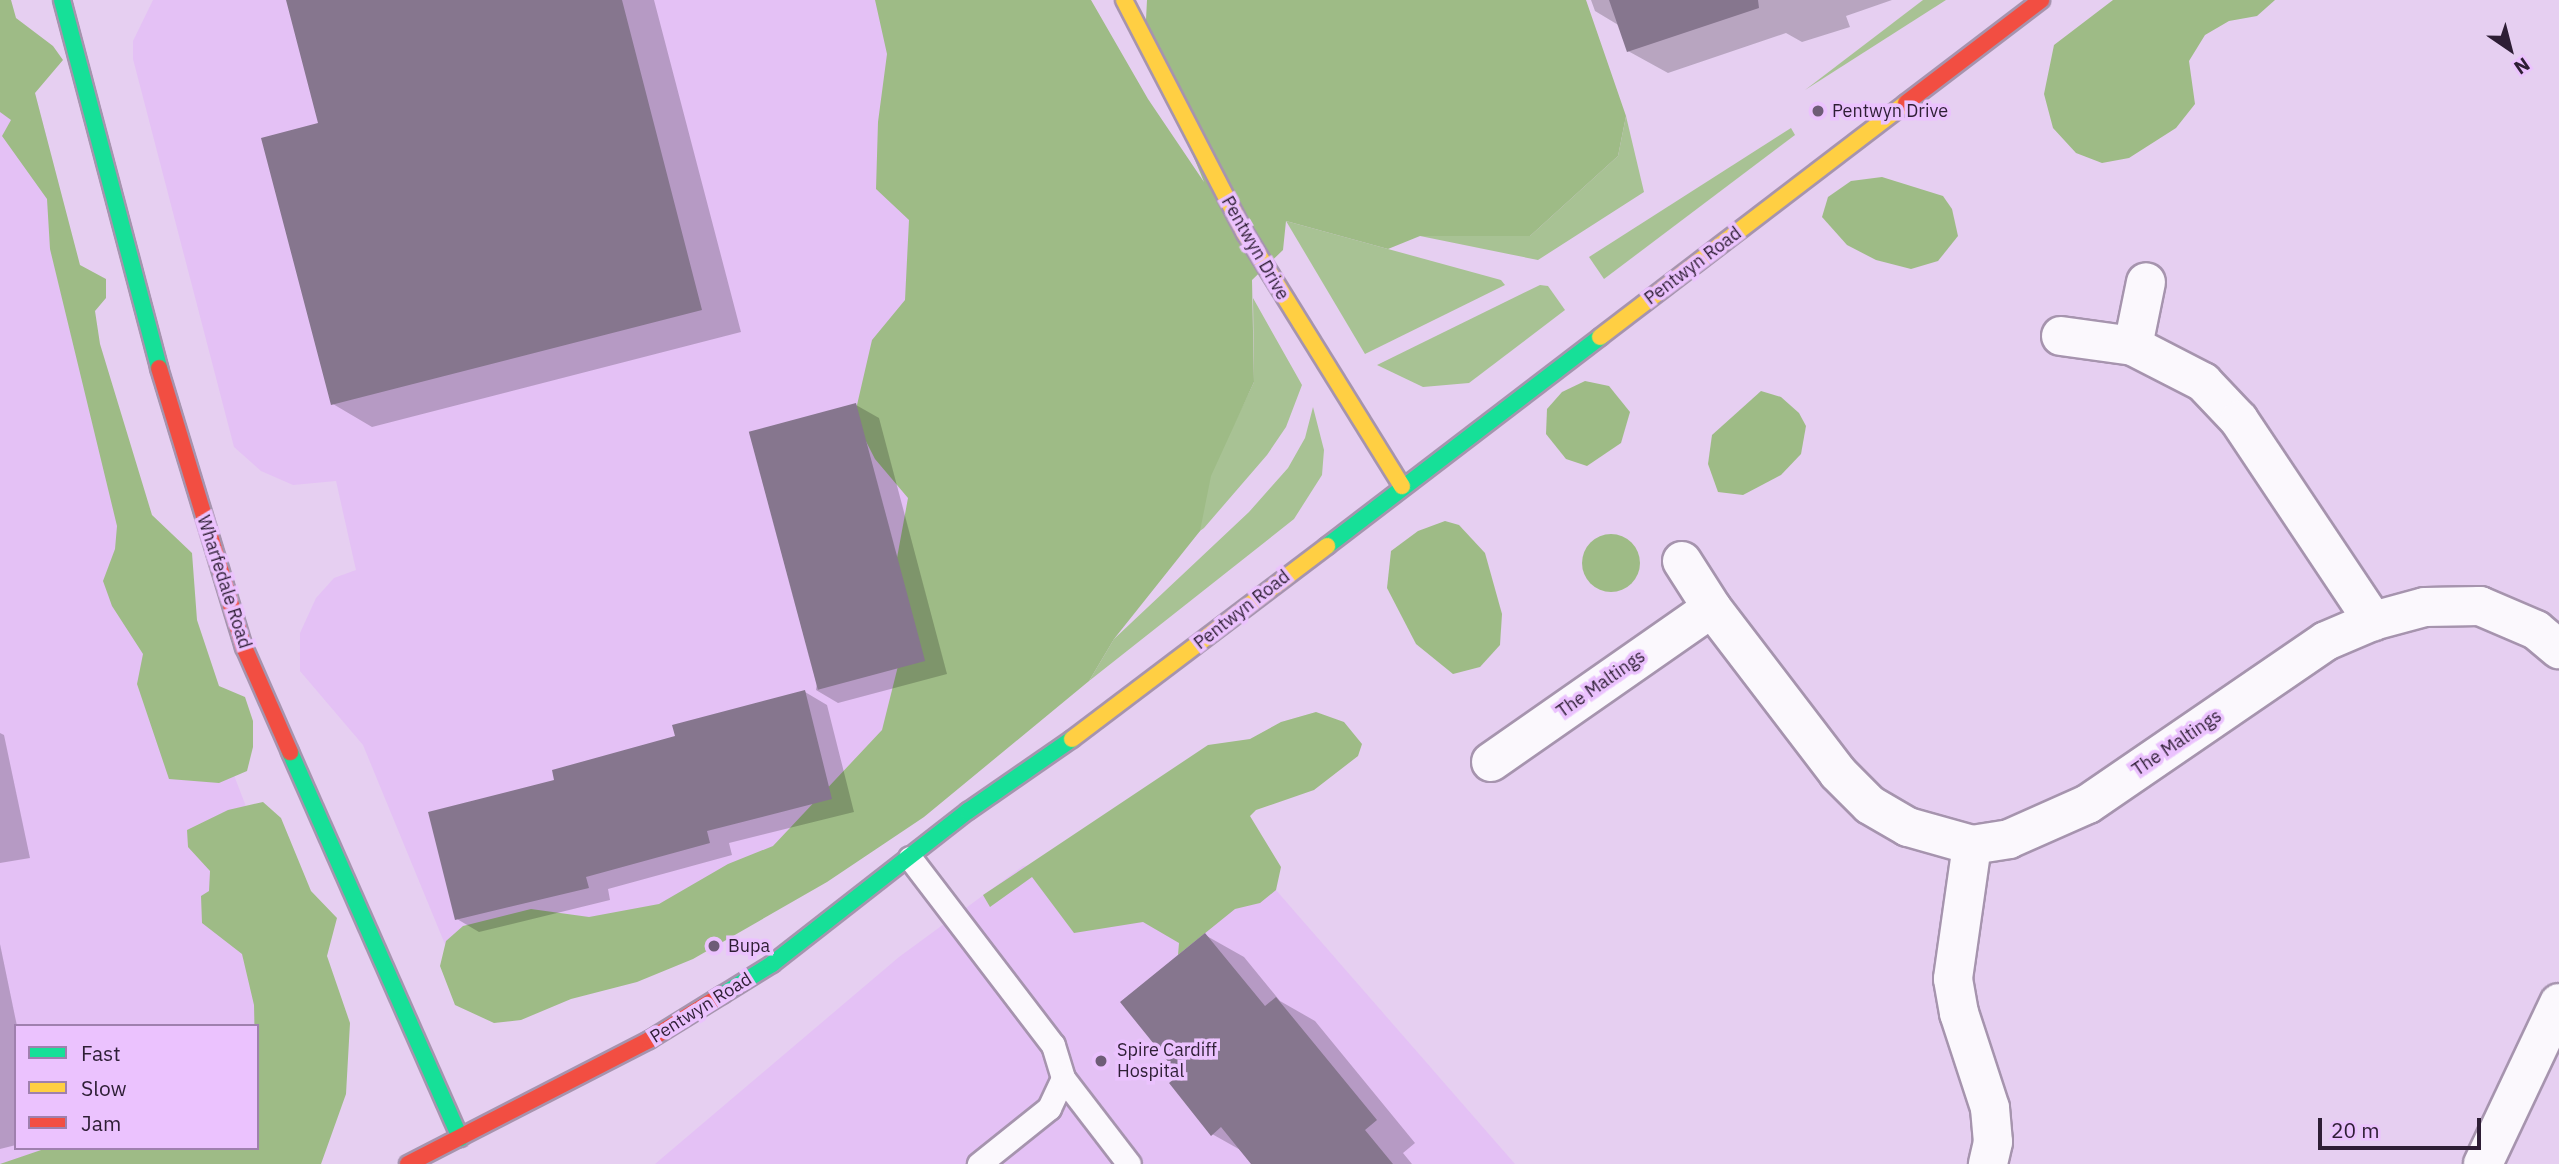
<!DOCTYPE html>
<style>
body{margin:0}
#map{position:relative;width:2559px;height:1164px;overflow:hidden;background:#e6cff1;font-family:"IBM Plex Sans",sans-serif}
div>[style]{position:absolute}
.built>*{inset:0;background:#e4c1f5}
.green>*{inset:0;background:#a8c294}
.forest>*{inset:0;background:#9ebb86}
.round{border-radius:50%}
.shadow>*{inset:0;background:#0003}
.building>*{inset:0;background:#86768e;transform-origin:0 0}
.roads{filter:drop-shadow(2px 0 #a694ae) drop-shadow(-2px 0 #a694ae) drop-shadow(0 2px #a694ae) drop-shadow(0 -2px #a694ae)}
.lane>*{height:23px;margin:-11.5px;padding:0 11.5px;transform-origin:11.5px;border-radius:11.5px;background:#fbf8fd}
.street>*{height:38px;margin:-19px;padding:0 19px;transform-origin:19px;border-radius:19px;background:#fbf8fd}
.fast>*{height:16px;margin:-8px;padding:0 8px;transform-origin:8px;border-radius:8px;background:#16e098}
.slow>*{height:16px;margin:-8px;padding:0 8px;transform-origin:8px;border-radius:8px;background:#ffcf43}
.jam>*{height:16px;margin:-8px;padding:0 8px;transform-origin:8px;border-radius:8px;background:#f24e42}
.dots>*{width:19px;height:19px;translate:-50% -50%;box-sizing:border-box;border:4px solid #ebc2fe;border-radius:50%}
span{translate:-50% -50%;white-space:nowrap;text-align:center;line-height:1.15;-webkit-text-stroke:7px #ebc2fe;paint-order:stroke}
.poi-label{font-size:18px;color:#2e1e35}
.left{translate:0 -50%;text-align:left}
.street-label{font-size:18px;color:#2e1e35}
.legend{position:absolute;left:14px;top:1024px;width:245px;height:126px;box-sizing:border-box;background:#ebc2fe;border:2px solid #9f80ae;margin:0;padding:9px 12px;list-style:none;font-size:21px;color:#2e1e35}
.legend li{display:flex;align-items:center;gap:14px;height:35px}
.legend b{width:35px;border:2px solid #9f80ae}
.north{position:absolute;left:2475px;top:14px;width:70px;height:70px;-webkit-text-stroke:5px #ebc2fe;paint-order:stroke;rotate:145deg;font-size:19px;font-weight:700;line-height:28px;text-align:center;color:#2e1e35}
.north::after{content:'';display:block;margin:auto;width:24px;height:32px;background:#2e1e35;clip-path:polygon(50% 0,100% 100%,50% 72%,0 100%)}
.scale{position:absolute;left:2318px;top:1118px;width:163px;height:32px;box-sizing:border-box;border:4px solid #2e1e35;border-top:0;padding-left:9px;font-size:21px;line-height:24px;white-space:nowrap;color:#2e1e35;-webkit-text-stroke:5px #ebc2fe;paint-order:stroke}
</style>
<div id="map">
<div class="built">
<div style="clip-path:polygon(0 0,11px 0,100px 344px,199px 684px,316px 989px,257px 1026px,16px 1026px,16px 1148px,235px 1148px,0 1164px)"></div>
<div style="clip-path:polygon(153px 0,918px 0,966px 733px,544px 993px,449px 954px,363px 745px,300px 671px,300px 633px,316px 598px,334px 578px,356px 570px,336px 481px,293px 485px,261px 471px,234px 447px,133px 59px,133px 41px)"></div>
<div style="clip-path:polygon(1234px 842px,1515px 1164px,655px 1164px,899px 957px,1023px 866px)"></div>
</div>
<div class="green">
<div style="clip-path:polygon(1923px 0,1946px 0,1805px 90px)"></div>
<div style="clip-path:polygon(1626px 116px,1644px 192px,1538px 260px,1420px 236px,1530px 236px,1618px 156px)"></div>
<div style="clip-path:polygon(1791px 128px,1795px 135px,1604px 279px,1589px 257px)"></div>
<div style="clip-path:polygon(1286px 221px,1501px 280px,1505px 285px,1365px 354px)"></div>
<div style="clip-path:polygon(1540px 285px,1548px 286px,1565px 310px,1469px 383px,1423px 387px,1377px 365px)"></div>
<div style="clip-path:polygon(1253px 298px,1302px 385px,1286px 427px,1267px 455px,1204px 528px,1174px 550px,1254px 382px)"></div>
<div style="clip-path:polygon(1313px 407px,1324px 450px,1322px 475px,1294px 519px,1089px 681px,1114px 639px,1249px 512px,1288px 468px,1305px 438px)"></div>
</div>
<div class="forest">
<div style="clip-path:polygon(0 0,11px 0,16px 18px,53px 46px,63px 60px,35px 93px,80px 265px,106px 279px,106px 298px,95px 311px,100px 344px,152px 515px,192px 553px,197px 620px,219px 686px,245px 697px,253px 721px,253px 747px,247px 771px,219px 783px,169px 779px,137px 684px,143px 654px,112px 606px,103px 581px,115px 549px,117px 526px,50px 249px,47px 199px,2px 136px,11px 120px,0 112px)"></div>
<div style="clip-path:polygon(875px 0,1091px 0,1148px 99px,1204px 182px,1145px 39px,1147px 0,1586px 0,1626px 116px,1618px 156px,1530px 236px,1420px 236px,1388px 249px,1286px 221px,1283px 250px,1252px 280px,1254px 382px,1211px 476px,1200px 531px,1114px 639px,1089px 681px,924px 817px,827px 882px,693px 959px,637px 982px,571px 999px,521px 1020px,494px 1023px,455px 1005px,440px 966px,446px 941px,463px 926px,531px 909px,589px 917px,659px 904px,728px 864px,773px 846px,882px 730px,900px 658px,890px 596px,908px 498px,875px 459px,854px 418px,872px 340px,905px 300px,909px 220px,876px 189px,878px 122px,887px 54px)"></div>
<div style="clip-path:polygon(2113px 0,2275px 0,2257px 16px,2229px 21px,2205px 35px,2189px 61px,2195px 104px,2176px 128px,2129px 158px,2102px 163px,2076px 153px,2053px 128px,2044px 94px,2054px 45px)"></div>
<div style="clip-path:polygon(1882px 177px,1943px 196px,1952px 209px,1958px 236px,1938px 261px,1911px 269px,1876px 260px,1847px 245px,1822px 217px,1828px 197px,1851px 181px)"></div>
<div style="clip-path:polygon(1585px 381px,1609px 386px,1630px 412px,1621px 443px,1587px 466px,1566px 459px,1546px 434px,1547px 409px,1562px 392px)"></div>
<div style="clip-path:polygon(1761px 391px,1781px 397px,1799px 413px,1806px 426px,1801px 454px,1781px 475px,1743px 495px,1718px 492px,1708px 464px,1712px 435px)"></div>
<div style="clip-path:polygon(1445px 521px,1459px 525px,1485px 553px,1502px 614px,1500px 645px,1480px 667px,1453px 674px,1416px 644px,1387px 588px,1391px 551px,1418px 531px)"></div>
<div class="round" style="left:1582px;top:534px;width:58px;height:58px"></div>
<div style="clip-path:polygon(1316px 712px,1344px 722px,1362px 744px,1358px 756px,1314px 790px,1256px 810px,1250px 816px,1281px 867px,1276px 890px,1260px 903px,1235px 909px,1178px 955px,1179px 943px,1143px 922px,1074px 933px,1032px 877px,990px 907px,983px 895px,1208px 745px,1250px 739px,1281px 722px)"></div>
<div style="clip-path:polygon(263px 802px,281px 818px,311px 891px,337px 918px,327px 956px,350px 1023px,346px 1094px,321px 1164px,0 1164px,47px 1148px,257px 1148px,254px 1005px,242px 954px,202px 923px,201px 896px,209px 891px,210px 871px,188px 847px,187px 830px,228px 810px)"></div>
</div>
<div class="shadow">
<div style="clip-path:polygon(303px 0,654px 0,741px 332px,372px 427px,333px 404px,320px 124px)"></div>
<div style="clip-path:polygon(1591px 0,1892px 0,1846px 16px,1850px 27px,1802px 42px,1786px 33px,1668px 73px,1628px 51px,1620px 26px,1595px 11px)"></div>
<div style="clip-path:polygon(856px 405px,879px 418px,947px 674px,838px 703px,816px 690px)"></div>
<div style="clip-path:polygon(805px 692px,827px 705px,854px 812px,729px 843px,732px 855px,608px 889px,610px 900px,479px 932px,457px 919px,556px 782px)"></div>
<div style="clip-path:polygon(0 733px,4px 735px,30px 858px,0 863px)"></div>
<div style="clip-path:polygon(1205px 935px,1244px 957px,1280px 1001px,1315px 1021px,1415px 1143px,1403px 1153px,1412px 1164px,1253px 1164px,1244px 1152px,1212px 1134px,1181px 1075px)"></div>
<div style="clip-path:polygon(0 944px,17px 1026px,16px 1145px,0 1149px)"></div>
</div>
<div class="building">
<div style="clip-path:polygon(286px 0,622px 0,702px 310px,331px 405px,261px 138px,318px 123px)"></div>
<div style="clip-path:polygon(1609px 0,1758px 0,1759px 8px,1627px 52px)"></div>
<div style="left:856px;top:403px;width:267px;height:111px;rotate:75deg"></div>
<div style="clip-path:polygon(805px 690px,832px 799px,707px 831px,710px 843px,586px 877px,589px 888px,455px 920px,428px 812px,554px 780px,552px 770px,675px 736px,672px 725px)"></div>
<div style="clip-path:polygon(1205px 933px,1265px 1006px,1276px 997px,1377px 1120px,1365px 1130px,1393px 1164px,1251px 1164px,1221px 1127px,1211px 1136px,1169px 1083px,1179px 1075px,1120px 1002px)"></div>
</div>
<div class="roads">
<div class="lane">
<div style="left:910px;top:858px;width:235px;rotate:52.6deg"></div>
<div style="left:1053px;top:1045px;width:34px;rotate:73deg"></div>
<div style="left:1063px;top:1078px;width:33px;rotate:115deg"></div>
<div style="left:1049px;top:1108px;width:90px;rotate:141.3deg"></div>
<div style="left:1063px;top:1078px;width:108px;rotate:52.5deg"></div>
</div>
<div class="street">
<div style="left:2061px;top:336px;width:73px;rotate:7.9deg"></div>
<div style="left:2133px;top:346px;width:79px;rotate:27.2deg"></div>
<div style="left:2203px;top:382px;width:52px;rotate:46.5deg"></div>
<div style="left:2239px;top:420px;width:242px;rotate:56.3deg"></div>
<div style="left:2133px;top:346px;width:65px;rotate:-78.5deg"></div>
<div style="left:1682px;top:561px;width:56px;rotate:57.4deg"></div>
<div style="left:1712px;top:608px;width:208px;rotate:52.6deg"></div>
<div style="left:1838px;top:773px;width:45px;rotate:45deg"></div>
<div style="left:1870px;top:805px;width:44px;rotate:30.1deg"></div>
<div style="left:1908px;top:827px;width:66px;rotate:15.7deg"></div>
<div style="left:1972px;top:845px;width:37px;rotate:-9deg"></div>
<div style="left:2009px;top:839px;width:86px;rotate:-23.9deg"></div>
<div style="left:2088px;top:804px;width:288px;rotate:-34.4deg"></div>
<div style="left:2326px;top:641px;width:51px;rotate:-23.1deg"></div>
<div style="left:2373px;top:621px;width:54px;rotate:-15.1deg"></div>
<div style="left:2425px;top:607px;width:55px;rotate:-1deg"></div>
<div style="left:2480px;top:606px;width:61px;rotate:23.2deg"></div>
<div style="left:2536px;top:630px;width:30px;rotate:40deg"></div>
<div style="left:1491px;top:762px;width:269px;rotate:-34.9deg"></div>
<div style="left:1972px;top:845px;width:135px;rotate:98.1deg"></div>
<div style="left:1953px;top:979px;width:35px;rotate:80deg"></div>
<div style="left:1959px;top:1013px;width:100px;rotate:71.9deg"></div>
<div style="left:1990px;top:1108px;width:34px;rotate:85deg"></div>
<div style="left:1993px;top:1142px;width:23px;rotate:103deg"></div>
<div style="left:2483px;top:1164px;width:178px;rotate:-64.7deg"></div>
</div>
<div class="fast">
<div style="left:62px;top:0;width:381px;rotate:75.2deg"></div>
<div style="left:1327px;top:546px;width:344px;rotate:-37.4deg"></div>
<div style="left:290px;top:752px;width:422px;rotate:66.2deg"></div>
<div style="left:722px;top:995px;width:59px;rotate:-31.8deg"></div>
<div style="left:772px;top:964px;width:249px;rotate:-38deg"></div>
<div style="left:968px;top:811px;width:126px;rotate:-34.7deg"></div>
</div>
<div class="slow">
<div style="left:1124px;top:0;width:263px;rotate:62.6deg"></div>
<div style="left:1245px;top:233px;width:298px;rotate:58.2deg"></div>
<div style="left:1600px;top:337px;width:385px;rotate:-37.4deg"></div>
<div style="left:1072px;top:739px;width:320px;rotate:-37.1deg"></div>
</div>
<div class="jam">
<div style="left:1906px;top:103px;width:170px;rotate:-37.3deg"></div>
<div style="left:159px;top:368px;width:292px;rotate:73.1deg"></div>
<div style="left:244px;top:647px;width:115px;rotate:66.3deg"></div>
<div style="left:408px;top:1164px;width:271px;rotate:-27.2deg"></div>
<div style="left:649px;top:1040px;width:86px;rotate:-31.7deg"></div>
</div>
</div>
<div class="dots">
<div style="left:1818px;top:111px;background:#6e5c77"></div>
<div style="left:714px;top:946px;background:#6e5c77"></div>
<div style="left:1101px;top:1061px;background:#6e5c77"></div>
</div>
<div class="poi-label">
<span class="left" style="left:1832px;top:111px">Pentwyn Drive</span>
<span class="left" style="left:728px;top:946px">Bupa</span>
<span class="left" style="left:1117px;top:1061px">Spire Cardiff<br>Hospital</span>
</div>
<div class="street-label">
<span style="left:1255px;top:248px;rotate:60deg">Pentwyn Drive</span>
<span style="left:1693px;top:266px;rotate:-37deg">Pentwyn Road</span>
<span style="left:224px;top:582px;rotate:72deg">Wharfedale Road</span>
<span style="left:1242px;top:610px;rotate:-38deg">Pentwyn Road</span>
<span style="left:1601px;top:684px;rotate:-35deg">The Maltings</span>
<span style="left:2177px;top:743px;rotate:-34deg">The Maltings</span>
<span style="left:701px;top:1008px;rotate:-32deg">Pentwyn Road</span>
</div>
<ul class="legend">
<li><b style="height:9px;background:#16e098"></b>Fast</li>
<li><b style="height:9px;background:#ffcf43"></b>Slow</li>
<li><b style="height:9px;background:#f24e42"></b>Jam</li>
</ul>
<div class="north">N</div>
<div class="scale">20 m</div>
</div>
